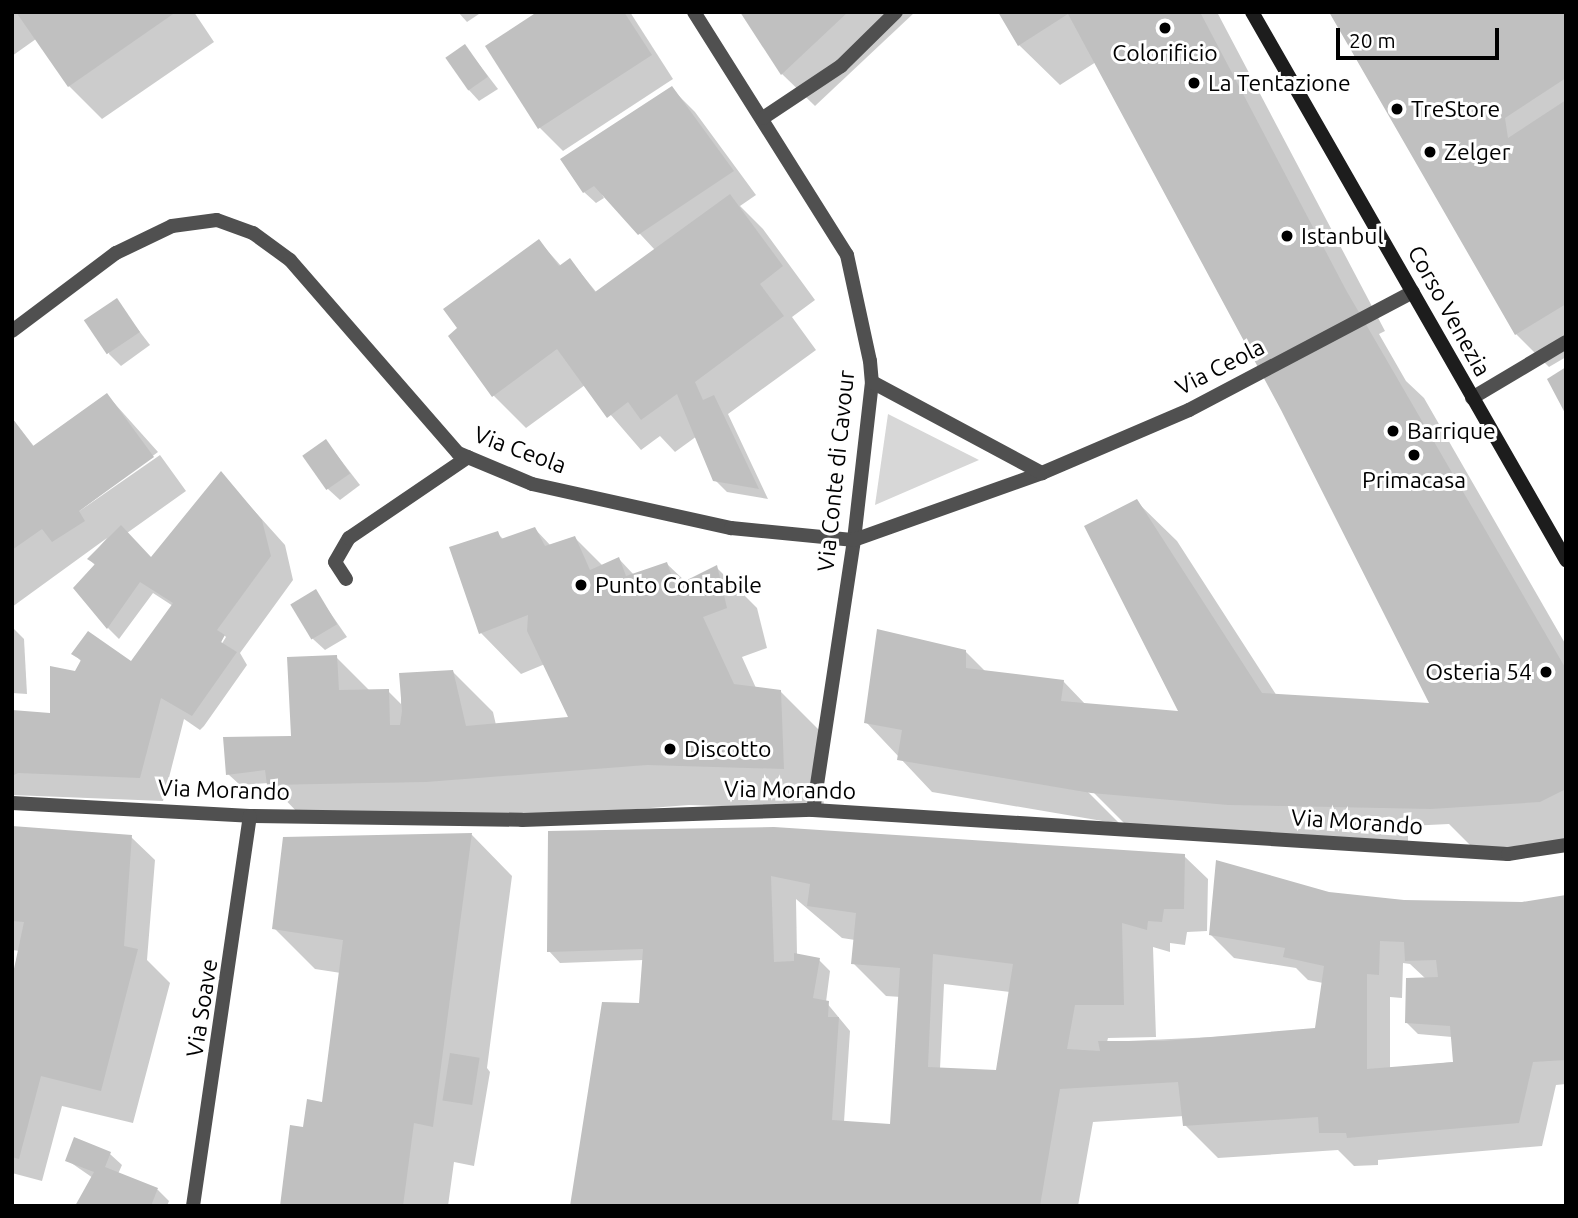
<!DOCTYPE html>
<style>
body{margin:0}
#map{position:relative;width:1578px;height:1218px;overflow:hidden;background:#fff;font-family:Ubuntu,sans-serif}
div>[style]{position:absolute}
.green>*{inset:0;background:#d7d7d7}
.shadow>*{inset:0;background:#0003}
.building>*{inset:0;background:#c0c0c0;transform-origin:0 0}
.lane>*{height:14px;margin:-7px;padding:0 7px;transform-origin:7px;border-radius:7px;background:#505050}
.street>*{height:14px;margin:-7px;padding:0 7px;transform-origin:7px;border-radius:7px;background:#505050}
.secondary>*{height:14px;margin:-7px;padding:0 7px;transform-origin:7px;border-radius:7px;background:#1d1d1d}
.dots>*{width:19px;height:19px;translate:-50% -50%;box-sizing:border-box;border:4px solid #fff;border-radius:50%}
span{translate:-50% -50%;white-space:nowrap;text-align:center;line-height:1.15;-webkit-text-stroke:6px #fff;paint-order:stroke}
.poi-label{font-size:23px;color:#000}
.left{translate:0 -50%;text-align:left}
.right{translate:-100% -50%;text-align:right}
.street-label{font-size:23px;color:#000}
.frame{position:absolute;inset:0;border:14px solid #000;pointer-events:none}
.scale{position:absolute;left:1336px;top:28px;width:163px;height:32px;box-sizing:border-box;border:4px solid #000;border-top:0;padding-left:9px;font-size:21px;line-height:24px;white-space:nowrap;color:#000;-webkit-text-stroke:5px #fff;paint-order:stroke}
</style>
<div id="map">
<div class="green">
<div style="clip-path:polygon(888px 414px,979px 460px,875px 505px)"></div>
</div>
<div class="shadow">
<div style="clip-path:polygon(12px 12px,194px 12px,214px 42px,102px 119px,69px 86px,36px 39px,12px 56px)"></div>
<div style="clip-path:polygon(458px 12px,482px 12px,467px 22px)"></div>
<div style="clip-path:polygon(540px 12px,630px 12px,673px 79px,563px 151px,540px 128px)"></div>
<div style="clip-path:polygon(743px 12px,915px 12px,815px 106px,782px 74px)"></div>
<div style="clip-path:polygon(1000px 12px,1217px 12px,1385px 331px,1379px 334px,1406px 381px,1424px 398px,1566px 645px,1566px 843px,1474px 849px,1449px 824px,1408px 826px,1408px 848px,1134px 833px,1092px 791px,1087px 791px,1120px 824px,932px 792px,866px 722px,965px 651px,986px 672px,1063px 681px,1087px 706px,1181px 713px,1136px 501px,1177px 541px,1277px 696px,1432px 705px,1283px 409px,1096px 62px,1060px 85px,1019px 45px)"></div>
<div style="clip-path:polygon(1331px 12px,1566px 12px,1566px 357px,1549px 367px,1516px 334px)"></div>
<div style="clip-path:polygon(465px 46px,498px 89px,479px 101px,468px 89px)"></div>
<div style="clip-path:polygon(671px 88px,695px 112px,756px 195px,740px 206px,763px 229px,815px 300px,792px 317px,816px 350px,728px 414px,768px 499px,727px 492px,715px 480px,697px 436px,675px 452px,660px 436px,641px 450px,585px 385px,526px 428px,493px 395px,539px 241px,561px 266px,570px 260px,597px 293px,655px 250px,600px 191px,604px 198px,596px 203px,584px 192px)"></div>
<div style="clip-path:polygon(116px 301px,150px 345px,121px 366px,109px 354px)"></div>
<div style="clip-path:polygon(evenodd,107px 395px,158px 452px,78px 512px,160px 455px,186px 491px,127px 533px,151px 559px,221px 474px,285px 545px,293px 580px,240px 653px,247px 665px,204px 726px,200px 730px,184px 719px,163px 801px,12px 795px,12px 712px,52px 715px,82px 662px,74px 654px,131px 663px,173px 606px,153px 593px,119px 639px,108px 628px,96px 566px,89px 559px,107px 538px,12px 607px,12px 418px,36px 449px,107px 395px,224px 635px,226px 637px,218px 650px,224px 635px)"></div>
<div style="clip-path:polygon(326px 441px,360px 485px,340px 500px,328px 489px)"></div>
<div style="clip-path:polygon(535px 529px,551px 546px,575px 538px,603px 566px,619px 559px,634px 575px,667px 564px,686px 582px,716px 567px,757px 608px,767px 648px,742px 657px,756px 688px,780px 691px,821px 732px,824px 809px,689px 805px,468px 822px,302px 817px,269px 783px,240px 785px,228px 774px,225px 739px,292px 738px,336px 657px,369px 690px,388px 691px,401px 704px,401px 675px,452px 671px,493px 712px,496px 725px,571px 719px,545px 664px,521px 674px,481px 633px,497px 533px,504px 540px)"></div>
<div style="clip-path:polygon(315px 591px,347px 637px,325px 650px,313px 639px)"></div>
<div style="clip-path:polygon(12px 627px,24px 639px,27px 694px,12px 693px)"></div>
<div style="clip-path:polygon(12px 827px,131px 837px,155px 860px,147px 960px,170px 983px,133px 1123px,62px 1106px,42px 1181px,12px 1173px,12px 1040px,20px 951px,12px 950px)"></div>
<div style="clip-path:polygon(evenodd,550px 832px,1184px 856px,1208px 879px,1207px 931px,1187px 932px,1185px 945px,1170px 943px,1170px 952px,1153px 947px,1156px 1037px,1108px 1038px,1107px 1042px,1317px 1032px,1323px 983px,1308px 980px,1296px 968px,1234px 958px,1211px 935px,1329px 893px,1404px 902px,1522px 904px,1566px 897px,1566px 1084px,1556px 1085px,1542px 1146px,1378px 1160px,1378px 1165px,1354px 1166px,1338px 1150px,1218px 1158px,1185px 1125px,1184px 1116px,1093px 1122px,1078px 1206px,572px 1206px,640px 1005px,644px 960px,560px 963px,549px 951px,550px 832px,796px 899px,842px 938px,855px 940px,853px 963px,886px 996px,901px 997px,892px 1126px,844px 1122px,850px 1031px,826px 1002px,830px 971px,819px 960px,797px 955px,796px 899px,550px 832px,1403px 963px,1410px 964px,1426px 979px,1406px 1022px,1418px 1034px,1452px 1037px,1454px 1062px,1390px 1068px,1390px 997px,1402px 998px,1403px 963px,550px 832px,944px 984px,1010px 992px,997px 1072px,940px 1069px,944px 984px)"></div>
<div style="clip-path:polygon(472px 835px,512px 876px,487px 1068px,490px 1072px,474px 1166px,454px 1162px,448px 1206px,282px 1206px,304px 1129px,324px 1104px,341px 973px,315px 969px,274px 928px,285px 839px)"></div>
<div style="clip-path:polygon(75px 1139px,110px 1154px,122px 1165px,118px 1174px,158px 1190px,169px 1201px,167px 1206px,77px 1206px,93px 1178px,67px 1160px)"></div>
</div>
<div class="building">
<div style="clip-path:polygon(16px 12px,176px 12px,68px 87px)"></div>
<div style="clip-path:polygon(537px 12px,624px 12px,652px 55px,538px 129px,485px 46px)"></div>
<div style="clip-path:polygon(740px 12px,848px 12px,781px 75px)"></div>
<div style="clip-path:polygon(998px 12px,1200px 12px,1346px 290px,1566px 669px,1566px 789px,1540px 802px,1431px 809px,1228px 805px,1091px 793px,897px 760px,902px 730px,864px 723px,877px 629px,966px 650px,966px 668px,1064px 680px,1061px 701px,1178px 711px,1084px 526px,1137px 499px,1262px 693px,1429px 703px,1281px 410px,1068px 14px,1018px 46px)"></div>
<div style="clip-path:polygon(1329px 12px,1566px 12px,1566px 78px,1505px 118px,1508px 138px,1566px 100px,1566px 304px,1515px 335px)"></div>
<div style="left:465px;top:44px;width:40px;height:24px;rotate:55deg"></div>
<div style="clip-path:polygon(672px 86px,734px 171px,638px 235px,594px 186px,583px 193px,560px 159px)"></div>
<div style="clip-path:polygon(730px 194px,783px 266px,760px 284px,784px 316px,695px 382px,703px 400px,714px 395px,759px 489px,713px 481px,677px 394px,641px 420px,628px 402px,607px 418px,557px 349px,492px 397px,448px 336px,457px 328px,443px 309px,539px 239px,559px 266px,570px 258px,595px 292px)"></div>
<div style="left:117px;top:298px;width:41px;height:40px;rotate:56deg"></div>
<div style="clip-path:polygon(1566px 367px,1566px 415px,1547px 379px)"></div>
<div style="clip-path:polygon(107px 393px,154px 457px,79px 511px,85px 521px,52px 542px,42px 529px,12px 550px,12px 418px,33px 446px)"></div>
<div style="left:326px;top:439px;width:42px;height:29px;rotate:55deg"></div>
<div style="clip-path:polygon(221px 471px,262px 520px,271px 556px,217px 630px,225px 635px,221px 642px,237px 652px,192px 716px,161px 698px,140px 778px,18px 773px,12px 776px,12px 710px,50px 713px,50px 666px,75px 671px,81px 660px,71px 654px,88px 631px,131px 661px,173px 603px,140px 582px,107px 629px,73px 588px,95px 564px,87px 559px,121px 525px,151px 557px)"></div>
<div style="clip-path:polygon(535px 527px,545px 546px,575px 536px,590px 570px,619px 557px,626px 576px,667px 562px,675px 586px,717px 565px,727px 608px,703px 617px,734px 684px,781px 690px,784px 769px,647px 765px,426px 782px,267px 785px,265px 770px,226px 775px,223px 737px,291px 736px,287px 657px,337px 655px,339px 690px,389px 689px,390px 725px,400px 725px,402px 711px,399px 673px,453px 670px,466px 726px,568px 717px,527px 631px,528px 615px,479px 634px,449px 547px,498px 531px,501px 539px)"></div>
<div style="left:316px;top:589px;width:41px;height:30px;rotate:59deg"></div>
<div style="clip-path:polygon(12px 826px,132px 835px,124px 946px,138px 949px,101px 1091px,41px 1076px,19px 1159px,12px 1157px,12px 978px,24px 922px,12px 921px)"></div>
<div style="clip-path:polygon(evenodd,774px 827px,1185px 854px,1184px 909px,1164px 909px,1162px 922px,1148px 921px,1147px 930px,1122px 923px,1124px 1005px,1075px 1005px,1067px 1049px,1100px 1051px,1098px 1041px,1164px 1041px,1315px 1028px,1324px 966px,1283px 957px,1285px 948px,1209px 935px,1216px 860px,1329px 892px,1404px 900px,1522px 902px,1566px 895px,1566px 1060px,1533px 1062px,1519px 1123px,1347px 1138px,1346px 1133px,1319px 1133px,1318px 1117px,1183px 1126px,1178px 1082px,1060px 1089px,1040px 1206px,570px 1206px,602px 1002px,639px 1003px,643px 949px,547px 952px,548px 831px,774px 827px,771px 876px,810px 884px,807px 906px,856px 913px,851px 964px,900px 968px,890px 1124px,832px 1120px,839px 1017px,828px 1017px,829px 1001px,813px 998px,820px 958px,794px 953px,794px 961px,774px 962px,771px 876px,774px 827px,1380px 941px,1404px 942px,1405px 961px,1436px 960px,1438px 977px,1406px 978px,1405px 1023px,1450px 1026px,1453px 1062px,1367px 1069px,1367px 974px,1379px 975px,1380px 941px,774px 827px,933px 954px,1013px 964px,996px 1070px,928px 1067px,933px 954px)"></div>
<div style="clip-path:polygon(472px 833px,433px 1127px,414px 1123px,403px 1206px,280px 1206px,290px 1125px,303px 1127px,307px 1099px,322px 1102px,343px 940px,272px 929px,283px 837px)"></div>
<div style="left:450px;top:1053px;width:30px;height:48px;rotate:9deg"></div>
<div style="clip-path:polygon(74px 1137px,111px 1152px,105px 1167px,158px 1188px,151px 1206px,75px 1206px,94px 1172px,65px 1161px)"></div>
</div>
<div class="lane">
<div style="left:346px;top:579px;width:20px;rotate:-123deg"></div>
<div style="left:335px;top:562px;width:28px;rotate:-60deg"></div>
<div style="left:349px;top:538px;width:144px;rotate:-34.2deg"></div>
</div>
<div class="street">
<div style="left:694px;top:12px;width:287px;rotate:57.8deg"></div>
<div style="left:847px;top:255px;width:108px;rotate:77.8deg"></div>
<div style="left:870px;top:361px;width:21px;rotate:85deg"></div>
<div style="left:872px;top:382px;width:159px;rotate:96.5deg"></div>
<div style="left:854px;top:540px;width:273px;rotate:98.6deg"></div>
<div style="left:763px;top:118px;width:94px;rotate:-33.7deg"></div>
<div style="left:841px;top:66px;width:77px;rotate:-44.5deg"></div>
<div style="left:12px;top:331px;width:130px;rotate:-36.9deg"></div>
<div style="left:116px;top:253px;width:62px;rotate:-25.7deg"></div>
<div style="left:172px;top:226px;width:45px;rotate:-7.6deg"></div>
<div style="left:217px;top:220px;width:38px;rotate:20deg"></div>
<div style="left:253px;top:233px;width:46px;rotate:36.1deg"></div>
<div style="left:290px;top:260px;width:256px;rotate:49deg"></div>
<div style="left:458px;top:453px;width:80px;rotate:22.7deg"></div>
<div style="left:532px;top:484px;width:204px;rotate:12.5deg"></div>
<div style="left:731px;top:528px;width:124px;rotate:5.6deg"></div>
<div style="left:854px;top:540px;width:200px;rotate:-19.6deg"></div>
<div style="left:1042px;top:473px;width:160px;rotate:-23.2deg"></div>
<div style="left:1189px;top:410px;width:253px;rotate:-27.8deg"></div>
<div style="left:872px;top:382px;width:193px;rotate:28.2deg"></div>
<div style="left:1472px;top:398px;width:109px;rotate:-30.8deg"></div>
<div style="left:12px;top:803px;width:238px;rotate:3.1deg"></div>
<div style="left:250px;top:816px;width:272px;rotate:0.8deg"></div>
<div style="left:522px;top:820px;width:291px;rotate:-2deg"></div>
<div style="left:813px;top:810px;width:696px;rotate:3.62deg"></div>
<div style="left:1508px;top:854px;width:59px;rotate:-8.8deg"></div>
<div style="left:193px;top:1206px;width:394px;rotate:-81.7deg"></div>
</div>
<div class="secondary">
<div style="left:1252px;top:12px;width:632px;rotate:60.19deg"></div>
</div>
<div class="dots">
<div style="left:1165px;top:28px;background:#000"></div>
<div style="left:1194px;top:83px;background:#000"></div>
<div style="left:1397px;top:109px;background:#000"></div>
<div style="left:1430px;top:152px;background:#000"></div>
<div style="left:1287px;top:236px;background:#000"></div>
<div style="left:1393px;top:431px;background:#000"></div>
<div style="left:1414px;top:455px;background:#000"></div>
<div style="left:581px;top:585px;background:#000"></div>
<div style="left:1546px;top:672px;background:#000"></div>
<div style="left:670px;top:749px;background:#000"></div>
</div>
<div class="poi-label">
<span style="left:1165px;top:53px">Colorificio</span>
<span class="left" style="left:1208px;top:83px">La Tentazione</span>
<span class="left" style="left:1411px;top:109px">TreStore</span>
<span class="left" style="left:1444px;top:152px">Zelger</span>
<span class="left" style="left:1301px;top:236px">Istanbul</span>
<span class="left" style="left:1407px;top:431px">Barrique</span>
<span style="left:1414px;top:480px">Primacasa</span>
<span class="left" style="left:595px;top:585px">Punto Contabile</span>
<span class="right" style="left:1532px;top:672px">Osteria 54</span>
<span class="left" style="left:684px;top:749px">Discotto</span>
</div>
<div class="street-label">
<span style="left:1449px;top:311px;rotate:61deg">Corso Venezia</span>
<span style="left:1220px;top:367px;rotate:-27deg">Via Ceola</span>
<span style="left:520px;top:450px;rotate:20deg">Via Ceola</span>
<span style="left:836px;top:471px;rotate:-84deg">Via Conte di Cavour</span>
<span style="left:224px;top:790px;rotate:2deg">Via Morando</span>
<span style="left:790px;top:790px;rotate:1deg">Via Morando</span>
<span style="left:1357px;top:822px;rotate:4deg">Via Morando</span>
<span style="left:202px;top:1008px;rotate:-81deg">Via Soave</span>
</div>
<div class="frame"></div>
<div class="scale">20 m</div>
</div>
